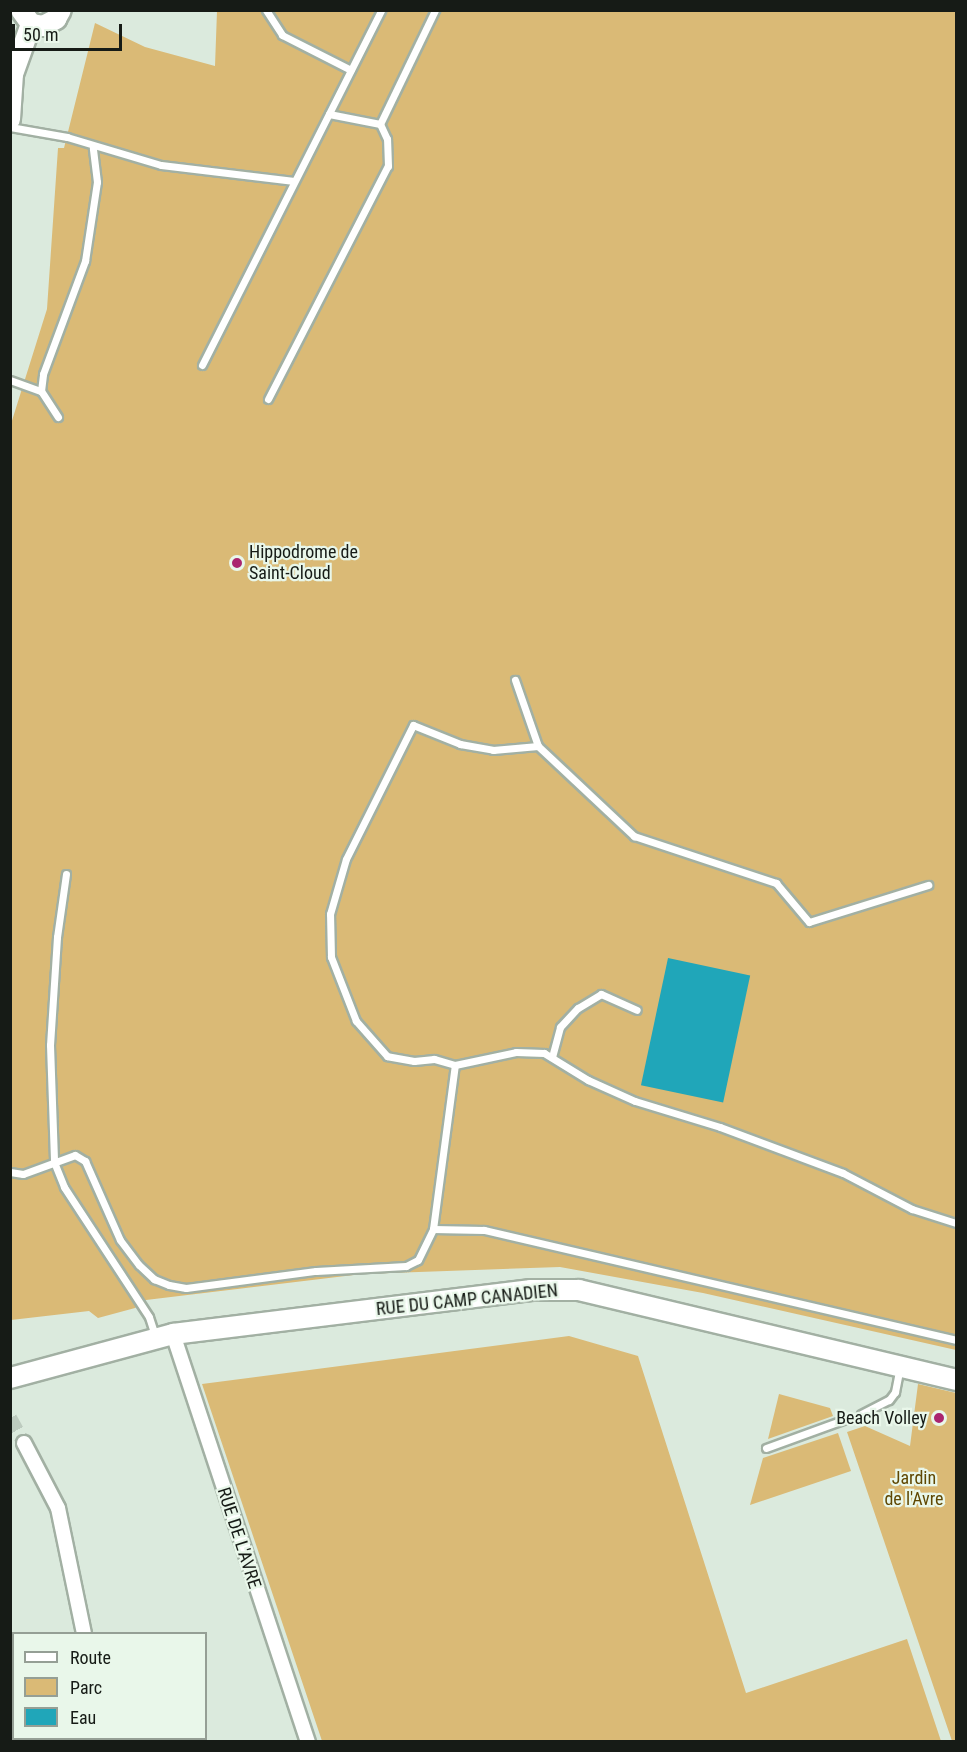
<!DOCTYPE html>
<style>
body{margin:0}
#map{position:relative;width:967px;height:1752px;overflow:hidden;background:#dbeadd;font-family:"Roboto Condensed",sans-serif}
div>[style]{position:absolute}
.green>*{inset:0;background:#daba76}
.water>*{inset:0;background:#20a6b9;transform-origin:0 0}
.street-tunnel>*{height:14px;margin-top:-7px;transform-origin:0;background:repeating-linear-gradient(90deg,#bdcbbf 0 14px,transparent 0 21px)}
.roads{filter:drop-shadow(2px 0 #a2b0a3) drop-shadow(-2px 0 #a2b0a3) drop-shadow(0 2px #a2b0a3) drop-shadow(0 -2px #a2b0a3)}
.lane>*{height:7px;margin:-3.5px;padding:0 3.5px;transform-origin:3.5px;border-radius:3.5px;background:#fff}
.street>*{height:14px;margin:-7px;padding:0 7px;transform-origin:7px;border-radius:7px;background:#fff}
.secondary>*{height:20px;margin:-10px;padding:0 10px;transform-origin:10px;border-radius:10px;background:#fff}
.dots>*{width:16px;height:16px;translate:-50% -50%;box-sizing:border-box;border:3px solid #e9f7ea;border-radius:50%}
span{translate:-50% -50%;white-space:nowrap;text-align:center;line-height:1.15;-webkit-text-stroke:4.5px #e9f7ea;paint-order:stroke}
.poi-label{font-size:18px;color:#161b16}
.left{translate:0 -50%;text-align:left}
.right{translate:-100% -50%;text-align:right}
.street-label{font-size:18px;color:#161b16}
.park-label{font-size:18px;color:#5f4702}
.frame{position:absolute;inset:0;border:12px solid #161b16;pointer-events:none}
.legend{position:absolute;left:12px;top:1632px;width:195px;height:108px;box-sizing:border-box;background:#e9f7ea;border:2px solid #959f95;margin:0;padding:8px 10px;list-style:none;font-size:18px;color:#161b16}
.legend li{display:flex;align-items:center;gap:12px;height:30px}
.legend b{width:30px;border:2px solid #959f95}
.scale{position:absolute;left:12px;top:24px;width:110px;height:27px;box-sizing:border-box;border:3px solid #161b16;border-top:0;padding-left:8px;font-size:18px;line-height:21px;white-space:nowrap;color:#161b16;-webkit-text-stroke:4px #e9f7ea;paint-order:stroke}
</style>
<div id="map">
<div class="green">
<div style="clip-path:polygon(217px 11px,956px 11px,956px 1350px,703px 1293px,560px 1267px,362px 1274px,146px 1300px,135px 1308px,98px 1318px,89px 1311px,11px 1320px,10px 427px,47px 309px,58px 148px,64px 148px,95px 23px,145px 47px,215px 66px)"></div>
<div style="clip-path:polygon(569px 1336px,638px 1356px,746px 1693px,907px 1639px,941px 1741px,322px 1741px,202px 1384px)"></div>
<div style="clip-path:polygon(918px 1384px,956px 1393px,956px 1741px,952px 1741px,847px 1432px,865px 1426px,910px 1446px)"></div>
<div style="clip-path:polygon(779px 1394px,830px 1408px,833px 1416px,768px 1439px)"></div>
<div style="clip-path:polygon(838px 1433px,851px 1471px,750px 1505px,763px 1458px)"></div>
</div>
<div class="water">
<div style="left:668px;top:958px;width:84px;height:130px;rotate:12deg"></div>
</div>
<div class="street-tunnel">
<div style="left:10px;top:1418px;width:29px;rotate:61deg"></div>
</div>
<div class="roads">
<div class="lane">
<div style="left:266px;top:10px;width:30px;rotate:57deg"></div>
<div style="left:282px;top:35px;width:77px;rotate:26.9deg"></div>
<div style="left:329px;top:114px;width:52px;rotate:11.1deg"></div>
<div style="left:10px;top:127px;width:58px;rotate:10deg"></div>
<div style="left:67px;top:137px;width:98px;rotate:16.6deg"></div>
<div style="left:161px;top:165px;width:134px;rotate:6.9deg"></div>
<div style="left:202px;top:365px;width:398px;rotate:-63.2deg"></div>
<div style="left:10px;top:380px;width:33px;rotate:20deg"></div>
<div style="left:268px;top:399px;width:262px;rotate:-62.8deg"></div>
<div style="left:388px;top:166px;width:27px;rotate:-92deg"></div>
<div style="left:387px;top:139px;width:17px;rotate:-115deg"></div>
<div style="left:380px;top:124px;width:127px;rotate:-64.2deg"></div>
<div style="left:58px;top:417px;width:31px;rotate:-123deg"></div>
<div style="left:41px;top:391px;width:17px;rotate:-83deg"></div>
<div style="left:43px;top:374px;width:121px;rotate:-69.6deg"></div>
<div style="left:85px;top:261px;width:80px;rotate:-81.4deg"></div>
<div style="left:97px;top:182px;width:34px;rotate:-97deg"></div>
<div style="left:538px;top:746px;width:132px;rotate:43.2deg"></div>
<div style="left:634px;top:836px;width:150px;rotate:18.3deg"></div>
<div style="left:776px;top:883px;width:51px;rotate:49.8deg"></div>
<div style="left:809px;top:922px;width:125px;rotate:-17.3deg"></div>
<div style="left:66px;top:874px;width:64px;rotate:98.1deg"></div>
<div style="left:57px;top:937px;width:108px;rotate:93.7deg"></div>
<div style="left:50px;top:1045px;width:117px;rotate:88deg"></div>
<div style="left:54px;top:1162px;width:27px;rotate:68deg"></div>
<div style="left:64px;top:1187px;width:155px;rotate:56.8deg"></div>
<div style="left:149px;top:1317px;width:22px;rotate:72deg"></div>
<div style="left:552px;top:1057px;width:31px;rotate:-75deg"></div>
<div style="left:560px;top:1027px;width:26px;rotate:-47deg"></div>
<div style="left:578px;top:1008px;width:27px;rotate:-31deg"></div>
<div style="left:601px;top:994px;width:39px;rotate:24deg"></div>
<div style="left:455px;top:1065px;width:22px;rotate:-164deg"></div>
<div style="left:434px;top:1059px;width:20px;rotate:174deg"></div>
<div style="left:414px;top:1061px;width:27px;rotate:-170deg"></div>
<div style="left:387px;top:1056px;width:47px;rotate:-131.5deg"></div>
<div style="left:356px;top:1021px;width:69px;rotate:-111.3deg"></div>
<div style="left:331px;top:957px;width:43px;rotate:-91.3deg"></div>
<div style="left:330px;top:914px;width:57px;rotate:-73.8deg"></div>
<div style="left:346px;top:859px;width:150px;rotate:-63.4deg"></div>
<div style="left:413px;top:725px;width:51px;rotate:22deg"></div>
<div style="left:460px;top:744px;width:34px;rotate:10deg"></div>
<div style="left:493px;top:750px;width:45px;rotate:-5.1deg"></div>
<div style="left:538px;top:746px;width:70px;rotate:-109.2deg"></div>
<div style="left:10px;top:1172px;width:13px;rotate:9deg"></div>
<div style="left:23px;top:1174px;width:55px;rotate:-20.1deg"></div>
<div style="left:75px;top:1155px;width:12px;rotate:31deg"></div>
<div style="left:85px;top:1161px;width:86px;rotate:66.1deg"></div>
<div style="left:120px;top:1240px;width:31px;rotate:53deg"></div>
<div style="left:139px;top:1265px;width:21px;rotate:43deg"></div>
<div style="left:154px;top:1279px;width:16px;rotate:22deg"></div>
<div style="left:169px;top:1285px;width:17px;rotate:10deg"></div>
<div style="left:186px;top:1288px;width:131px;rotate:-7.5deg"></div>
<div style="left:316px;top:1271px;width:90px;rotate:-3.2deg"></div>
<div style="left:406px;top:1266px;width:13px;rotate:-27deg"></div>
<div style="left:418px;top:1260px;width:34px;rotate:-64deg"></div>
<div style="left:433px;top:1229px;width:165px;rotate:-82.4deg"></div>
<div style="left:455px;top:1065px;width:62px;rotate:-12deg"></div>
<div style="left:516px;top:1052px;width:28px;rotate:2deg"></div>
<div style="left:544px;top:1053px;width:52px;rotate:31.5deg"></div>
<div style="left:588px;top:1080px;width:51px;rotate:24.1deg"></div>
<div style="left:635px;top:1101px;width:89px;rotate:17deg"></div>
<div style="left:720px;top:1127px;width:131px;rotate:20.5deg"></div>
<div style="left:843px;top:1173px;width:78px;rotate:27.6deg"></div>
<div style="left:912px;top:1209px;width:46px;rotate:17.7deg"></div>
<div style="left:433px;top:1229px;width:51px;rotate:1.1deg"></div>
<div style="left:484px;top:1230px;width:485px;rotate:13.1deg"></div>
<div style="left:861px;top:1414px;width:31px;rotate:-27deg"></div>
<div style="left:889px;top:1400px;width:10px;rotate:-53deg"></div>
<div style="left:895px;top:1392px;width:25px;rotate:-79deg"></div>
<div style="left:766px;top:1448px;width:82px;rotate:-20deg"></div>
</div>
<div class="street">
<div style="left:173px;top:1334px;width:430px;rotate:71.7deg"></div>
<div style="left:24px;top:1443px;width:73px;rotate:62.4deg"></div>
<div style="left:58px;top:1508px;width:129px;rotate:78.3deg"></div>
<div style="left:10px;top:1675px;width:4px;rotate:-14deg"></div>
<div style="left:101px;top:1738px;width:4px;rotate:90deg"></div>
</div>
<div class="secondary">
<div style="left:21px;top:10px;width:17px;rotate:54deg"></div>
<div style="left:31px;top:24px;width:12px;rotate:9deg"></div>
<div style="left:43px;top:26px;width:15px;rotate:-28deg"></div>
<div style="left:56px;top:19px;width:10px;rotate:-61deg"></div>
<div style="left:10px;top:119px;width:45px;rotate:-86.2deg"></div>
<div style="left:13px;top:74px;width:53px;rotate:-70.2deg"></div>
<div style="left:10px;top:1378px;width:169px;rotate:-15.1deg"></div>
<div style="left:173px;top:1334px;width:361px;rotate:-7deg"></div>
<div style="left:531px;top:1290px;width:48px"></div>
<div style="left:579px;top:1290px;width:388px;rotate:13.4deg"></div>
</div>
</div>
<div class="dots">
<div style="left:237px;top:563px;background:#aa256e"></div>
<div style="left:939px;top:1418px;background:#aa256e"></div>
</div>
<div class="poi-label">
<span class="left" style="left:249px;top:563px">Hippodrome de<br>Saint-Cloud</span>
<span class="right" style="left:927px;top:1418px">Beach Volley</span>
</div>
<div class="street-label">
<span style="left:467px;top:1300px;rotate:-6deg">RUE DU CAMP CANADIEN</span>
<span style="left:239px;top:1538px;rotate:72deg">RUE DE L'AVRE</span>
</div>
<div class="park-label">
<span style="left:914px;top:1489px">Jardin<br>de l'Avre</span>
</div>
<div class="frame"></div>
<ul class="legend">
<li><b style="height:8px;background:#fff"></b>Route</li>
<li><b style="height:16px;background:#daba76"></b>Parc</li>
<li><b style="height:16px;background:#20a6b9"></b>Eau</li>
</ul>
<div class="scale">50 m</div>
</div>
